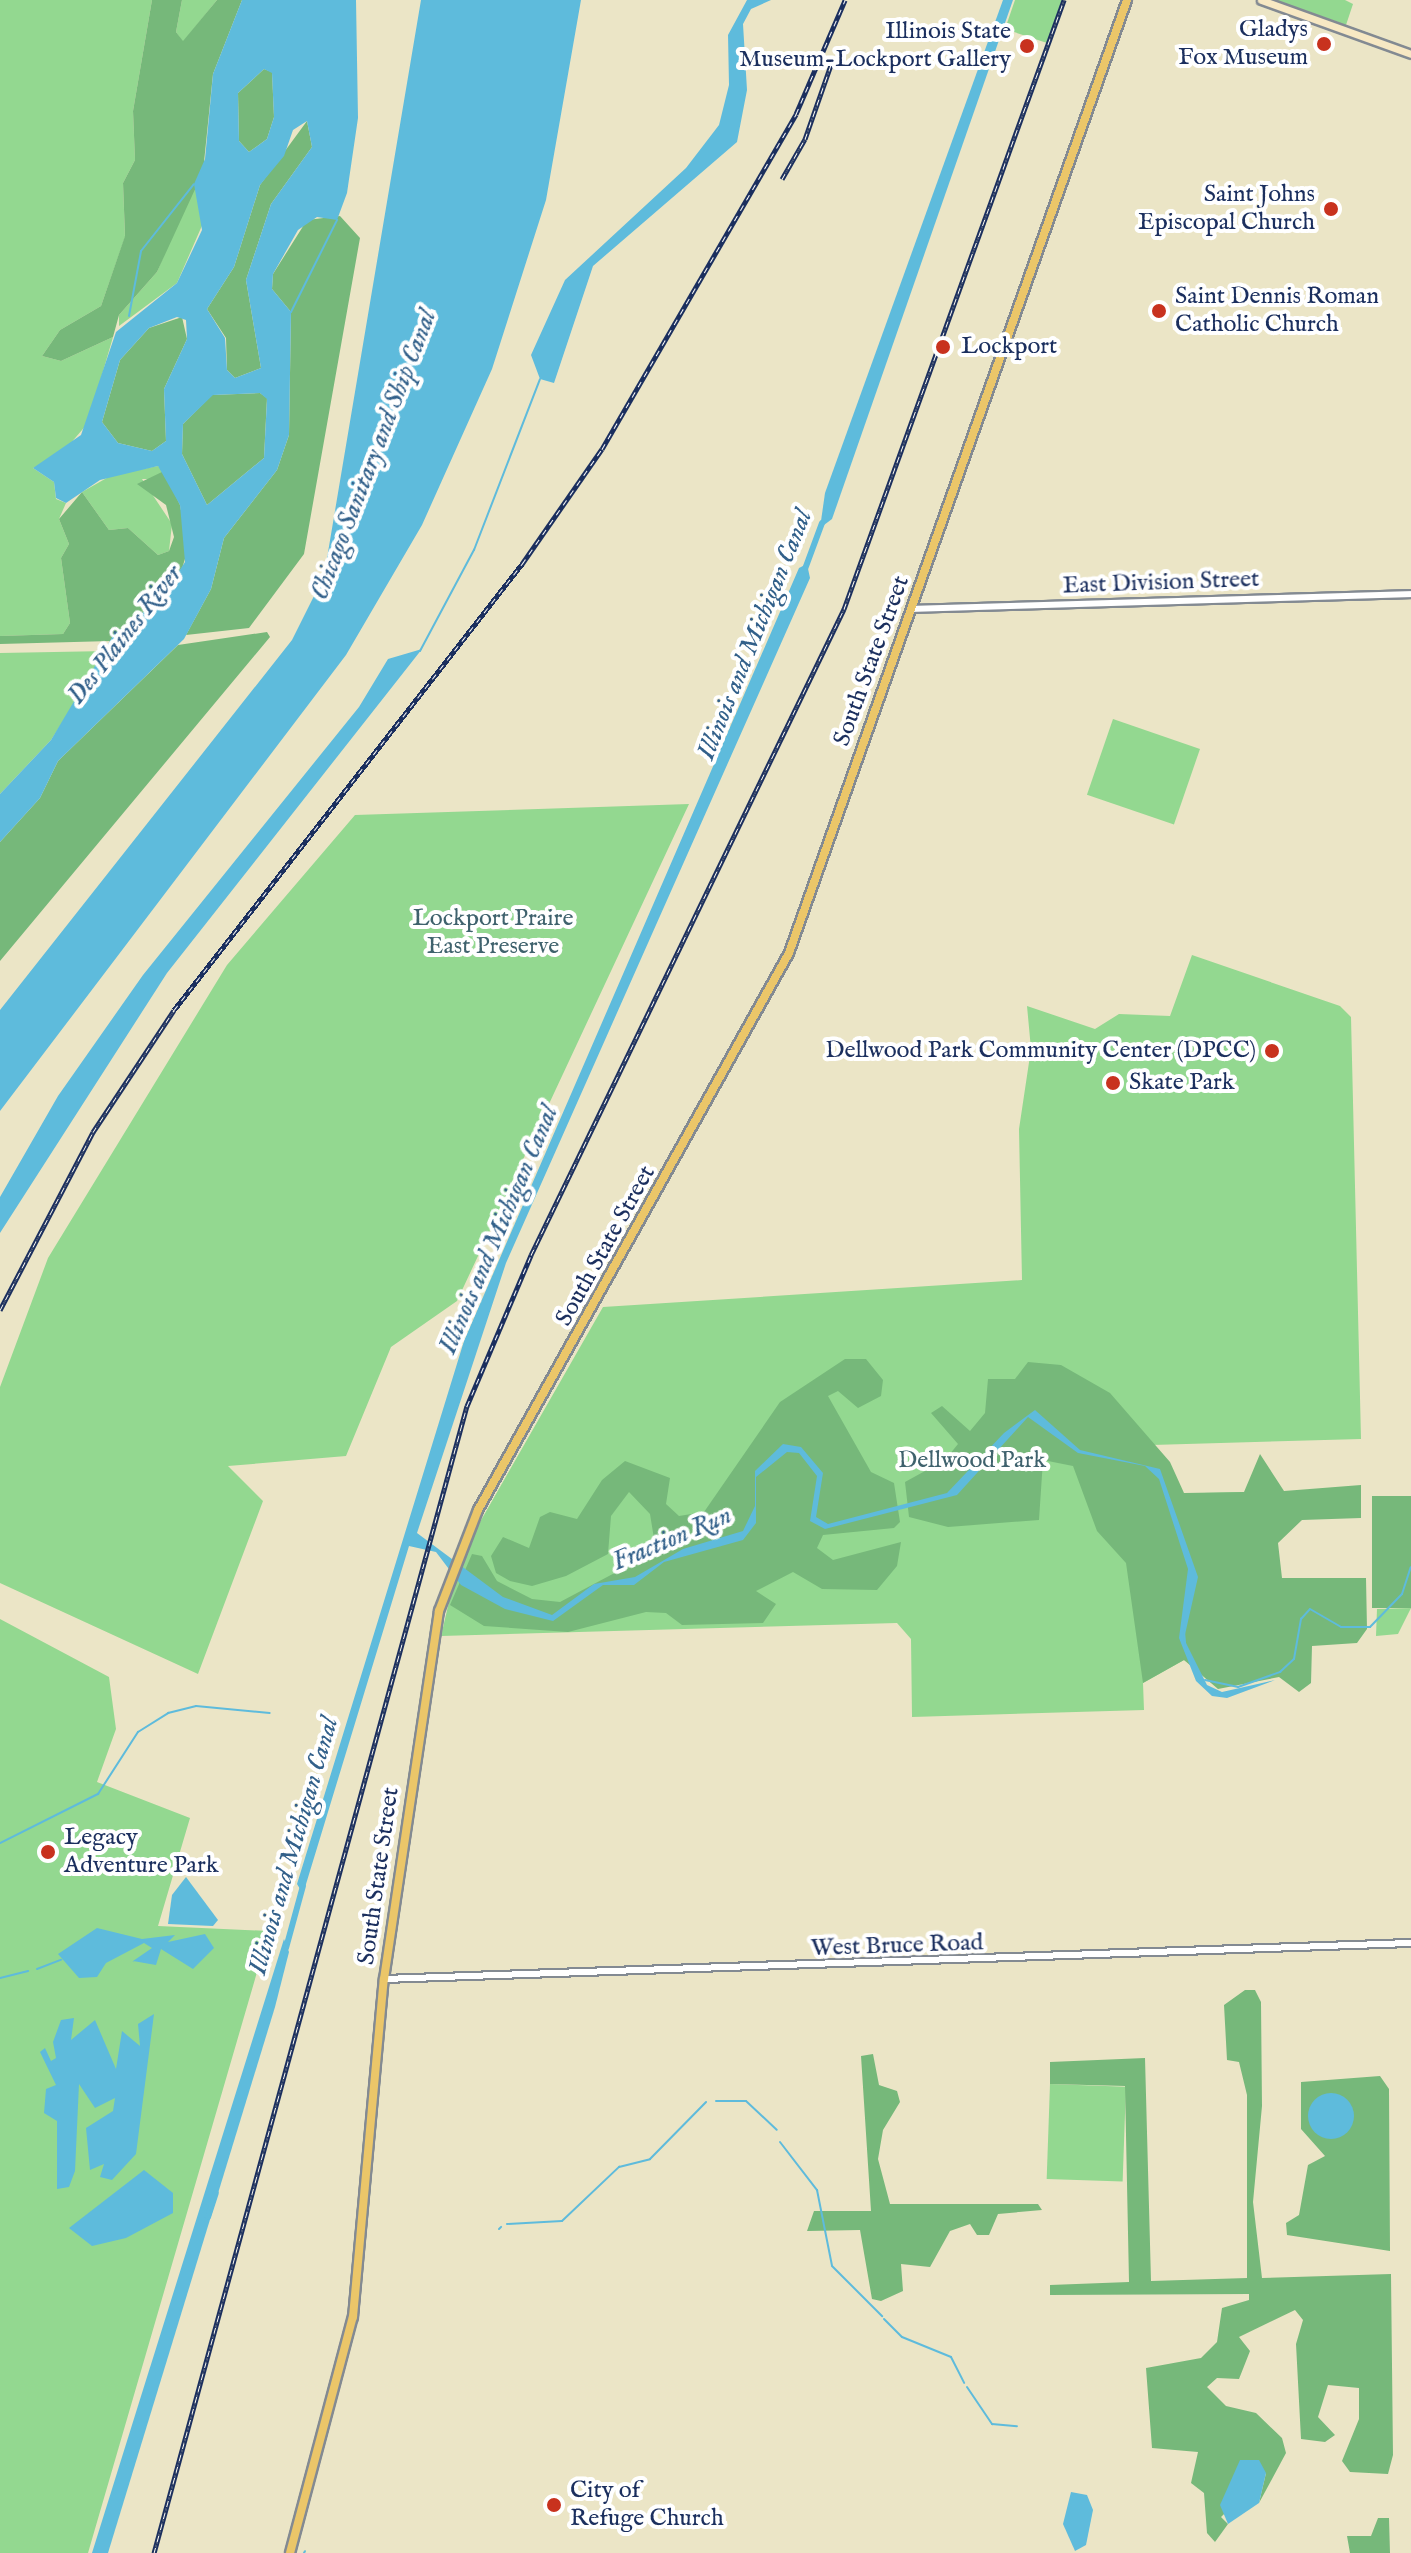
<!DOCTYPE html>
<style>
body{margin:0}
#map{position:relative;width:1411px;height:2553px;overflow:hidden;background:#ebe5c6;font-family:"IM FELL English",serif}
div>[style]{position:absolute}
.green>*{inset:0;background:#93d890;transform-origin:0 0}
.forest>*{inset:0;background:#76b87a;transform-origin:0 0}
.water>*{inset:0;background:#5ebbdc}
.round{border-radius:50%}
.stream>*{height:2px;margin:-1px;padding:0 1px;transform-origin:1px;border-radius:1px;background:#5ebbdc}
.canal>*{height:6px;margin:-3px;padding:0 3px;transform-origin:3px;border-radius:3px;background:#5ebbdc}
.roads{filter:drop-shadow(2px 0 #838a92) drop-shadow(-2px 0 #838a92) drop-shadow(0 2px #838a92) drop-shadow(0 -2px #838a92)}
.tertiary>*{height:6px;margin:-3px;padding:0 3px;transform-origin:3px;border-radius:3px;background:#fff}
.secondary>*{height:7px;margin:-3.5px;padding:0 3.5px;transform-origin:3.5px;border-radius:3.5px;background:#f7e8c3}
.primary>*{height:8px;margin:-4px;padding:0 4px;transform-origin:4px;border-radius:4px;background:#ebc669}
.rail>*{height:5px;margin-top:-2.5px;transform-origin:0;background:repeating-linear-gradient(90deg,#fff 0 6px,#1b2f5e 0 12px);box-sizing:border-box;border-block:2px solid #1b2f5e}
.dots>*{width:22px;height:22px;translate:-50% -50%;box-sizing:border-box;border:4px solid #fff;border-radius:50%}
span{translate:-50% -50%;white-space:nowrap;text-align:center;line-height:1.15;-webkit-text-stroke:8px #fff;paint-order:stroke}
.poi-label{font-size:24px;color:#1b2f5e}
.right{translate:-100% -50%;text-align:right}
.left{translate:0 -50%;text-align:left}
.street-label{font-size:24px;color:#1b2f5e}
.park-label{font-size:24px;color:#3f626d}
.water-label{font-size:26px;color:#32608a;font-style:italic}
</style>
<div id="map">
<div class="green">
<div style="clip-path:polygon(0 0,152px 0,133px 111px,135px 160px,123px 183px,125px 237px,101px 306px,60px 330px,42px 356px,61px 361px,113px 337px,88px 423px,58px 458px,33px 468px,54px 482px,56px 499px,66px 503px,59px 519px,69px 544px,61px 558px,70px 623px,63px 634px,0 636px)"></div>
<div style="clip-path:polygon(182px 0,217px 0,183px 42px,176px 32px)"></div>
<div style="clip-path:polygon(1015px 0,1062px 0,1047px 43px,1005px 29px)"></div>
<div style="clip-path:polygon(1276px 0,1345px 0,1353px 4px,1346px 25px)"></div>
<div style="clip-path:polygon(194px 184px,204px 221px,177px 283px,119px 326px,119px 315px,157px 272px)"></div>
<div style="clip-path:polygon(158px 466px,164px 471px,155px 479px,142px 479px,172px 524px,169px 551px,158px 555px,128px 528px,109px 530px,82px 492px,112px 475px)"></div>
<div style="clip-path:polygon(108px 651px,51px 740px,0 794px,0 653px)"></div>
<div style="left:1113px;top:719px;width:92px;height:80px;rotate:19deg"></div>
<div style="clip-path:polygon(689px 804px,457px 1301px,391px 1347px,346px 1456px,228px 1466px,263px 1501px,198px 1674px,0 1583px,0 1387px,48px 1258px,227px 965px,355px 815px)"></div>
<div style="clip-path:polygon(1192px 955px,1340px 1006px,1351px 1017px,1361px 1439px,1152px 1445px,1153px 1494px,1253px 1492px,1266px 1673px,1206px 1676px,1184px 1660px,1143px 1683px,1144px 1710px,912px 1717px,911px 1639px,897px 1623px,441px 1636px,456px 1572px,480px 1522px,603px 1307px,1022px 1280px,1019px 1129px,1031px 1049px,1027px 1006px,1095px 1029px,1119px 1014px,1170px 1016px)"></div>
<div style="clip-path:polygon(1411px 1608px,1398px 1634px,1376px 1636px,1377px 1609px)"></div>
<div style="clip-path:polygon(0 1619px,109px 1677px,116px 1729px,97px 1782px,190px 1818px,158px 1926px,269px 1931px,88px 2553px,0 2553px)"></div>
<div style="left:1050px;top:2084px;width:76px;height:95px;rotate:2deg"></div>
</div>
<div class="forest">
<div style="clip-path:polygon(152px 0,182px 0,176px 32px,183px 41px,217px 0,242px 0,213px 74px,203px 172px,157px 272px,119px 315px,113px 337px,61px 361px,42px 356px,60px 330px,101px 306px,125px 236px,123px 183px,135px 160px,133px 111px)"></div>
<div style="clip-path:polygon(264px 69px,272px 72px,274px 117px,267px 139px,249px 152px,239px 141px,238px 93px)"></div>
<div style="clip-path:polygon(307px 121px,312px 147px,271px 204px,246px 280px,261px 368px,235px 378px,227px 370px,226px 338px,207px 309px,234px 267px,260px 185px)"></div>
<div style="clip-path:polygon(340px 216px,360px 238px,304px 554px,249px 628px,186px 635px,211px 589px,224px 538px,277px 470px,289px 435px,291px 312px,272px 289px,273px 274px,307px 220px)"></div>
<div style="clip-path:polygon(182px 317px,187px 339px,164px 389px,166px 441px,152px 451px,118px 443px,102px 422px,120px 360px,149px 328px)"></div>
<div style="clip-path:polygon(260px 393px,267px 398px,264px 458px,207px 505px,182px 454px,183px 424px,212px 395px)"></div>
<div style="clip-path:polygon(164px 471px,180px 505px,188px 549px,180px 575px,161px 599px,111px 641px,0 644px,0 636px,63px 634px,70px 623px,61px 558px,69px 544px,59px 519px,82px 492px,109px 530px,128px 528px,158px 555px,169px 551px,174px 537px,166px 505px,137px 484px)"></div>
<div style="clip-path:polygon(267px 632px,270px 637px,0 961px,0 842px,40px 798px,58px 761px,178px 645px)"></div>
<div style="clip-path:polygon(845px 1359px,866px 1359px,883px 1380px,881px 1396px,858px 1408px,838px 1391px,828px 1396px,871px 1472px,894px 1483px,900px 1522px,894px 1528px,823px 1535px,817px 1548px,833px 1560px,901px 1542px,897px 1566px,877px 1590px,822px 1589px,793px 1572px,756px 1591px,776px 1604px,763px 1623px,682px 1625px,666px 1613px,646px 1612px,568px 1632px,484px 1626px,450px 1605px,472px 1554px,482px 1556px,497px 1581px,532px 1599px,560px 1602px,656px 1551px,650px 1514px,629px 1492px,611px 1516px,608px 1554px,566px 1576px,532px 1586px,510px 1581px,496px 1573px,491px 1556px,503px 1537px,529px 1548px,540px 1517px,550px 1512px,577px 1519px,602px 1480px,625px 1461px,670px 1478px,666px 1504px,679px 1516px,704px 1512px,780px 1402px)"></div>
<div style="clip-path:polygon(1028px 1362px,1061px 1365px,1110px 1393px,1170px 1462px,1184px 1493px,1244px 1492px,1260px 1454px,1284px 1491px,1361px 1485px,1361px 1518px,1302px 1520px,1278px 1543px,1282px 1578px,1366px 1578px,1367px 1629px,1357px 1643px,1312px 1646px,1311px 1683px,1299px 1692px,1279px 1677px,1218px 1689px,1184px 1660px,1143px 1683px,1126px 1563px,1097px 1531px,1073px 1466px,1043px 1460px,1039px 1520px,948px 1527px,909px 1517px,905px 1482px,945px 1460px,958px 1444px,931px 1413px,942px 1406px,970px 1431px,985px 1413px,988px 1379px,1015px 1379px)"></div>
<div style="left:1411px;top:1496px;width:112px;height:39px;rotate:90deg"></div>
<div style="clip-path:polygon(1245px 1990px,1255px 1990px,1261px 2002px,1262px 2106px,1253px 2202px,1262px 2278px,1391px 2274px,1393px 2455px,1388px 2474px,1350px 2472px,1342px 2461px,1359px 2419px,1359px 2388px,1328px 2385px,1318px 2417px,1335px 2435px,1325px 2442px,1301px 2439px,1296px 2344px,1303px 2320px,1295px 2310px,1239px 2337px,1250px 2351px,1239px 2379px,1217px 2378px,1207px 2387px,1226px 2406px,1256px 2413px,1282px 2438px,1286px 2453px,1259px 2503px,1266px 2473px,1221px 2517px,1228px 2524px,1215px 2542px,1207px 2533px,1204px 2493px,1191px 2483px,1198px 2452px,1152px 2448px,1146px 2368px,1201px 2358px,1217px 2342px,1222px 2308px,1249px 2300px,1249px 2294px,1050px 2295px,1050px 2285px,1129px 2282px,1125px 2086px,1050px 2084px,1050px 2062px,1145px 2058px,1151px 2281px,1247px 2278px,1247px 2095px,1239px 2062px,1227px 2060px,1224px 2005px)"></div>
<div style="clip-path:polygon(873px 2054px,879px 2085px,897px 2091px,900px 2102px,883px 2130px,878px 2159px,890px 2204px,1038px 2204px,1042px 2210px,998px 2214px,989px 2235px,977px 2235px,970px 2224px,950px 2231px,930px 2267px,901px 2264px,903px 2291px,881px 2301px,872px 2299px,860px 2230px,807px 2231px,814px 2211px,871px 2211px,861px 2056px)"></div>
<div style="clip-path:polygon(1380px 2076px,1389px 2089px,1390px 2251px,1287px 2235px,1286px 2223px,1299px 2215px,1308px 2165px,1325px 2156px,1301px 2129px,1301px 2082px)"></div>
<div style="clip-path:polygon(1378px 2518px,1389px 2518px,1390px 2553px,1350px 2553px,1347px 2536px,1371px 2536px)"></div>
</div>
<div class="water">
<div style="clip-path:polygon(evenodd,242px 0,356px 0,358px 118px,347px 193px,337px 220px,317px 217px,298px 230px,273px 274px,272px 289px,291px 312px,289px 435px,277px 470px,224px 538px,211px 589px,184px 639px,58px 761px,40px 798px,0 842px,0 794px,51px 740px,114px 634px,161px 599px,185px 562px,180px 505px,158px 466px,100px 480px,66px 503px,56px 498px,54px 482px,33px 468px,81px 435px,116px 332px,177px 283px,202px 230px,194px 184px,205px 159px,213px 74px,242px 0,264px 69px,272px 73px,274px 117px,267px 139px,249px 152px,239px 141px,238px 93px,264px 69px,242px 0,307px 121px,312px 147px,271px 204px,246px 280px,261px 368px,235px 378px,227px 370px,225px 338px,207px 309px,234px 267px,260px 185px,284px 156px,293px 130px,307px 121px,242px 0,177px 317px,186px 320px,187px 339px,164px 389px,166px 441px,152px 451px,118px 443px,102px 422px,120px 360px,149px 328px,177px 317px,242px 0,260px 393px,267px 399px,264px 458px,207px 505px,182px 454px,183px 424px,213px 395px,260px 393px)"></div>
<div style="clip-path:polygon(421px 0,581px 0,546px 200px,492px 369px,422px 525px,346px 655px,0 1111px,0 1010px,292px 640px,324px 576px)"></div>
<div style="clip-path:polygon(747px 0,771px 0,751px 9px,743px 24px,747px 90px,737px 142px,593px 266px,554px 383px,540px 379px,531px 355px,565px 280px,686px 168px,719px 125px,729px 85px,728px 35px)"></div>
<div style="clip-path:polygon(1003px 0,1013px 0,832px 519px,820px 528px,825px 493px)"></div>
<div style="clip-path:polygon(807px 564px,810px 578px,506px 1263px,417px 1533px,503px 1597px,552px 1615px,594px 1584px,635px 1577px,683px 1549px,743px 1531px,755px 1506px,755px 1471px,783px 1444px,801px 1447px,823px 1473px,816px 1517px,828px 1524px,947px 1493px,1004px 1433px,1035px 1410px,1080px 1450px,1160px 1469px,1198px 1577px,1184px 1639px,1207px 1685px,1222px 1692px,1275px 1680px,1227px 1698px,1212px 1696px,1196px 1681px,1179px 1638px,1188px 1569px,1159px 1479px,1145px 1466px,1078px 1453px,1028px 1417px,957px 1495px,825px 1529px,810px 1521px,817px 1476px,799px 1453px,787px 1452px,756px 1477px,756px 1523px,743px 1540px,664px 1562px,634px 1585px,603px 1585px,553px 1621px,505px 1609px,461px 1585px,436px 1552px,409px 1546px,303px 1894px,297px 1884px,464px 1341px,799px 568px)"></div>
<div style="clip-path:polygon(422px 649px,167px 973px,0 1233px,0 1197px,58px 1096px,143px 975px,359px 707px,388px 659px)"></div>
<div style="clip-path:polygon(186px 1877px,218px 1920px,213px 1926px,168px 1924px,172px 1895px)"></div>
<div style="clip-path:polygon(97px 1928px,142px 1939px,175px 1935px,168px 1942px,205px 1934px,214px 1948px,193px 1969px,161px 1949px,156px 1965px,133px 1961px,117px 1972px,152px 1948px,144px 1943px,106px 1963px,97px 1977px,79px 1978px,58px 1954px)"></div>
<div style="clip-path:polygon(284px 1939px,289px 1952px,275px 2007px,108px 2553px,92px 2553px)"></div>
<div style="clip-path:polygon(154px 2014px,136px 2154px,112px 2180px,100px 2177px,104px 2164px,90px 2170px,86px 2128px,113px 2111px,115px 2098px,95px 2108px,79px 2084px,75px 2171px,69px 2187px,57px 2189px,57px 2121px,44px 2113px,46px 2089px,56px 2085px,40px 2052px,45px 2048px,51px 2061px,56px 2058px,53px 2042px,61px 2020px,74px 2018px,71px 2040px,95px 2020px,116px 2069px,122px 2031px,140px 2046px,138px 2024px)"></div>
<div class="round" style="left:1308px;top:2093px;width:46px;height:46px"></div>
<div style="clip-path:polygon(144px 2170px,173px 2193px,173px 2213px,126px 2238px,92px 2246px,69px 2228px)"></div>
<div style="clip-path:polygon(1240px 2460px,1259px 2460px,1266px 2473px,1259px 2503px,1228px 2524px,1220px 2505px)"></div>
<div style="clip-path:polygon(1071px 2492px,1087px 2495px,1093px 2510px,1086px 2545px,1075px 2551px,1063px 2524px)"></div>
</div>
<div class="stream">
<div style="left:291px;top:312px;width:103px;rotate:-63.4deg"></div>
<div style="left:129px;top:316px;width:66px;rotate:-79.5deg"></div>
<div style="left:141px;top:251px;width:85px;rotate:-51.7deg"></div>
<div style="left:420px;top:651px;width:115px;rotate:-61.9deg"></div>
<div style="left:474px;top:550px;width:183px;rotate:-68.9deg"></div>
<div style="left:1184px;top:1631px;width:21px;rotate:85deg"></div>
<div style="left:1205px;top:1680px;width:34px;rotate:12deg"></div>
<div style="left:1238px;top:1687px;width:45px;rotate:-19.7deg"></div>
<div style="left:1280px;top:1672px;width:19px;rotate:-43deg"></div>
<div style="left:1294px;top:1659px;width:41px;rotate:-80.1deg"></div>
<div style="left:1301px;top:1619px;width:13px;rotate:-48deg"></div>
<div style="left:1310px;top:1609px;width:36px;rotate:30deg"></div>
<div style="left:1341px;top:1627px;width:29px"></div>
<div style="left:1370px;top:1627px;width:46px;rotate:-45.9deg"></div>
<div style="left:1402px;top:1594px;width:28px;rotate:-72deg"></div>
<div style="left:0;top:1843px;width:110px;rotate:-26.6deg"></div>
<div style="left:98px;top:1794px;width:74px;rotate:-57.2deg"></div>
<div style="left:138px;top:1732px;width:36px;rotate:-32deg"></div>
<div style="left:168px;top:1713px;width:29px;rotate:-14deg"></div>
<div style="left:196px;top:1706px;width:74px;rotate:5.4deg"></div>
<div style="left:37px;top:1969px;width:26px;rotate:-21deg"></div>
<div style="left:0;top:1978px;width:29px;rotate:-14deg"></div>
<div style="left:716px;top:2101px;width:30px"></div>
<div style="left:746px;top:2101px;width:42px;rotate:43.1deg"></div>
<div style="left:780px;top:2142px;width:61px;rotate:52.4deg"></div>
<div style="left:817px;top:2190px;width:77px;rotate:78.8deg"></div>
<div style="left:832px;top:2266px;width:71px;rotate:45deg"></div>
<div style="left:507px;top:2224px;width:55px;rotate:-3.1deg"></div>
<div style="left:562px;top:2221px;width:79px;rotate:-43.5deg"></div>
<div style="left:619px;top:2167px;width:32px;rotate:-14deg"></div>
<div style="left:650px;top:2159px;width:80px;rotate:-45.5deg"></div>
<div style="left:499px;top:2229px;width:3px;rotate:-45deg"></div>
<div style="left:884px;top:2319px;width:25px;rotate:45deg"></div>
<div style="left:902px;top:2337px;width:53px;rotate:22.2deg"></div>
<div style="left:951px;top:2357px;width:29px;rotate:63deg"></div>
<div style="left:967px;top:2387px;width:45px;rotate:56deg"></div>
<div style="left:992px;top:2424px;width:25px;rotate:5deg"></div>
<div style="left:304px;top:2553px;width:2px;rotate:-63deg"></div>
</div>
<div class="canal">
<div style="left:805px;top:569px;width:49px;rotate:-69.7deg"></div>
<div style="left:286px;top:1948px;width:64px;rotate:-74.7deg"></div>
<div style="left:208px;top:2217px;width:25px;rotate:-72deg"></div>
</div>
<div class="roads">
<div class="tertiary">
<div style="left:912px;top:609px;width:499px;rotate:-1.7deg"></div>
<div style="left:384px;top:1979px;width:1028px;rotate:-2.01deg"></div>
</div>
<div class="secondary">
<div style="left:1261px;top:0;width:159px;rotate:19.8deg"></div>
</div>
<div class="primary">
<div style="left:290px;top:2553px;width:244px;rotate:-75.1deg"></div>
<div style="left:353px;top:2317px;width:339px;rotate:-84.8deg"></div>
<div style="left:384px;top:1979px;width:372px;rotate:-81.5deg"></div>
<div style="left:439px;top:1611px;width:108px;rotate:-68.9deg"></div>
<div style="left:478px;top:1510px;width:638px;rotate:-60.82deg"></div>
<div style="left:789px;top:953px;width:1011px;rotate:-70.47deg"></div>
</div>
</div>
<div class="rail">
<div style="left:782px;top:179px;width:46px;rotate:-60.1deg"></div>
<div style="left:805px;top:139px;width:85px;rotate:-70.7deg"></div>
<div style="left:0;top:1310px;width:201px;rotate:-62.4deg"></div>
<div style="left:93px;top:1132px;width:146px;rotate:-56.4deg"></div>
<div style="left:174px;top:1010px;width:566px;rotate:-52.04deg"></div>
<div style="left:522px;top:564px;width:140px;rotate:-55.2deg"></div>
<div style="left:602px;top:449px;width:387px;rotate:-59.9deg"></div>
<div style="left:796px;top:114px;width:124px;rotate:-66.7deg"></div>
<div style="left:154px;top:2553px;width:1189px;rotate:-74.74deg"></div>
<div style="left:467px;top:1406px;width:164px;rotate:-67deg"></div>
<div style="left:531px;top:1255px;width:718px;rotate:-64.15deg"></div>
<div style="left:844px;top:609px;width:648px;rotate:-70.14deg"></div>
</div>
<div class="dots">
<div style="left:1324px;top:44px;background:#c8321e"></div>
<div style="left:1027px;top:46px;background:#c8321e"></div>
<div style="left:1331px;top:209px;background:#c8321e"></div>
<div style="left:1159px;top:311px;background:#c8321e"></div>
<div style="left:943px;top:347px;background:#c8321e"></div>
<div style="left:1272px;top:1051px;background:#c8321e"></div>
<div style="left:1113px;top:1083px;background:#c8321e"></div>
<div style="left:48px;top:1852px;background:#c8321e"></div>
<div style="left:554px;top:2505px;background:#c8321e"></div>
</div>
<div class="poi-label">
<span class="right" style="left:1308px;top:44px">Gladys<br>Fox Museum</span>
<span class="right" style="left:1011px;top:46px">Illinois State<br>Museum-Lockport Gallery</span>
<span class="right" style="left:1315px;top:209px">Saint Johns<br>Episcopal Church</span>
<span class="left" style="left:1175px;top:311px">Saint Dennis Roman<br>Catholic Church</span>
<span class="left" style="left:961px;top:347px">Lockport</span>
<span class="right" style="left:1256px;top:1051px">Dellwood Park Community Center (DPCC)</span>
<span class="left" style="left:1129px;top:1083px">Skate Park</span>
<span class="left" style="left:64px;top:1852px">Legacy<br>Adventure Park</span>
<span class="left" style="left:570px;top:2505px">City of<br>Refuge Church</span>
</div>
<div class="street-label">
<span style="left:1161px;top:583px;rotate:-2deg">East Division Street</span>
<span style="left:872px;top:661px;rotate:-70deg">South State Street</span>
<span style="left:606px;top:1246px;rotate:-61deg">South State Street</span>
<span style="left:379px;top:1876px;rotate:-82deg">South State Street</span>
<span style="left:897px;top:1946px;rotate:-2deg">West Bruce Road</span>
</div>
<div class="park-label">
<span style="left:493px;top:933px">Lockport Praire<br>East Preserve</span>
<span style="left:972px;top:1461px">Dellwood Park</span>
</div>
<div class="water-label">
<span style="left:374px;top:455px;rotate:-69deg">Chicago Sanitary and Ship Canal</span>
<span style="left:125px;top:635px;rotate:-52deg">Des Plaines River</span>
<span style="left:755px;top:635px;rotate:-68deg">Illinois and Michigan Canal</span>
<span style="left:499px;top:1230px;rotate:-67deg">Illinois and Michigan Canal</span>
<span style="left:672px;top:1539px;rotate:-23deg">Fraction Run</span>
<span style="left:294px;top:1846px;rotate:-74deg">Illinois and Michigan Canal</span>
</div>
</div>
